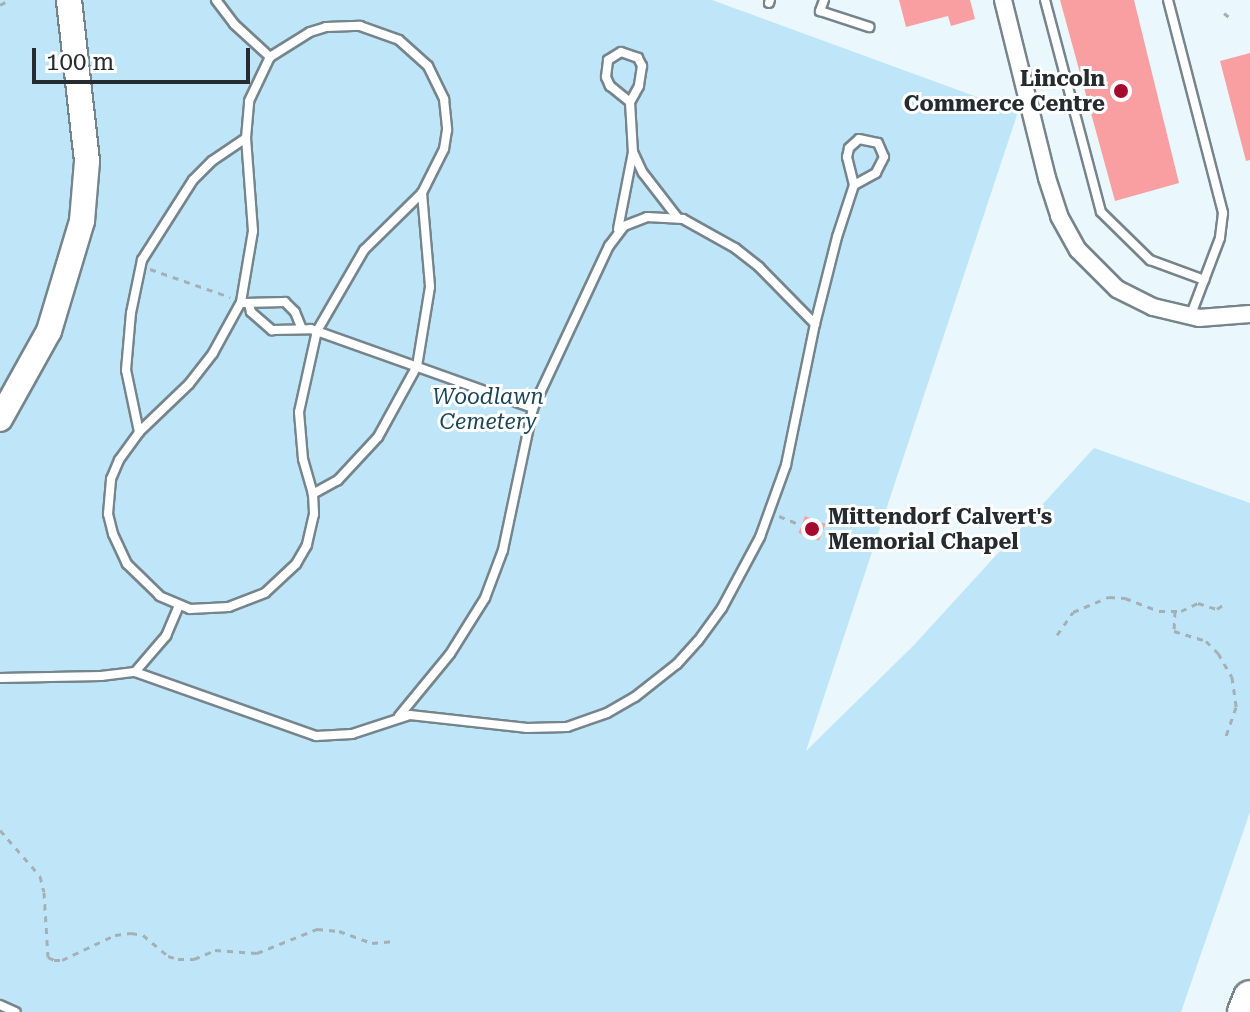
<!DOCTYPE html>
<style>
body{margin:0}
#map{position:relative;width:1250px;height:1012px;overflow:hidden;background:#eaf8fe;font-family:"Roboto Serif",serif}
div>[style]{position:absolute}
.green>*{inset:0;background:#bee6f8}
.building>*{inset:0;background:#f99fa1;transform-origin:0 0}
.path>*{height:3px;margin-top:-1.5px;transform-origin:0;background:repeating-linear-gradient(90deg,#a5b0b5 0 6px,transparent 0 12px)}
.roads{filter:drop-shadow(2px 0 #76858c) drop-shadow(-2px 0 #76858c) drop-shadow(0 2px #76858c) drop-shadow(0 -2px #76858c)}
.lane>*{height:8px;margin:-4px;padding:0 4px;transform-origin:4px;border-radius:4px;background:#fff}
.street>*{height:16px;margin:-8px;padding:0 8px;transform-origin:8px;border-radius:8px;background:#fff}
.secondary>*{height:24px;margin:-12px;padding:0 12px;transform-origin:12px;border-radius:12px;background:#fff}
.highway>*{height:32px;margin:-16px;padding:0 16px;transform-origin:16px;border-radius:16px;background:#fff}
.dots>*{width:22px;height:22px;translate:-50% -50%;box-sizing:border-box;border:4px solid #fff;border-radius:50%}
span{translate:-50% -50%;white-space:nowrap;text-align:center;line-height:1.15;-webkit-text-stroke:6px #fff;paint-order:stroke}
.poi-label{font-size:22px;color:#252b2e;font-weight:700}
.right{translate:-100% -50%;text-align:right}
.left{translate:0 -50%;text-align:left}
.park-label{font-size:22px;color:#1b4656;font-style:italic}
.scale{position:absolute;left:32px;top:48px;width:218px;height:36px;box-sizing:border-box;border:4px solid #252b2e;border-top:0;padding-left:10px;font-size:24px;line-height:28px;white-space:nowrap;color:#252b2e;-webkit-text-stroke:6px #fff;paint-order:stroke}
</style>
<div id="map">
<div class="green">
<div style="clip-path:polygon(0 0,69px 0,82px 221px,0 419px)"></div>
<div style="clip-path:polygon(78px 0,712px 0,1018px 112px,806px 751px,914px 645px,1094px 448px,1250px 503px,1250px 812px,1181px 1012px,0 1012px,0 432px,13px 414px,84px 249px)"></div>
</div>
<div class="building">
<div style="clip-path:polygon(899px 0,970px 0,975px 19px,951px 26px,948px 16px,906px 27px)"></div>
<div style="clip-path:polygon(1060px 0,1134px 0,1179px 183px,1115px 201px)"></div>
<div style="clip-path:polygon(1250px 53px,1250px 160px,1246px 161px,1220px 61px)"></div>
<div style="left:805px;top:516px;width:22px;height:18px;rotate:21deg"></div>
</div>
<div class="path">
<div style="left:0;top:5px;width:10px;rotate:-29deg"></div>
<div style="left:1224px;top:13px;width:6px;rotate:39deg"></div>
<div style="left:150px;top:269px;width:85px;rotate:19.3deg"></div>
<div style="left:779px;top:516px;width:24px;rotate:22deg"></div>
<div style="left:1175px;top:611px;width:20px;rotate:93deg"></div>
<div style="left:1174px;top:631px;width:34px;rotate:17deg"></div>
<div style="left:1206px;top:641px;width:17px;rotate:45deg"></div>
<div style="left:1218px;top:653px;width:28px;rotate:60deg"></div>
<div style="left:1232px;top:677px;width:30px;rotate:82deg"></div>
<div style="left:1236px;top:707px;width:36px;rotate:109deg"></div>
<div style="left:1057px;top:635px;width:28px;rotate:-55deg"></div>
<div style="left:1073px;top:612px;width:39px;rotate:-23deg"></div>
<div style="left:1109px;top:597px;width:16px;rotate:4deg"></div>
<div style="left:1125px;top:598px;width:36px;rotate:21deg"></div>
<div style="left:1159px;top:611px;width:22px"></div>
<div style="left:1181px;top:611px;width:19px;rotate:-25deg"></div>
<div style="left:1198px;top:603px;width:20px;rotate:18deg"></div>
<div style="left:1217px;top:609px;width:7px;rotate:-34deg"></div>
<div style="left:0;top:830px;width:61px;rotate:49deg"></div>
<div style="left:40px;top:876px;width:16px;rotate:76deg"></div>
<div style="left:44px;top:892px;width:65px;rotate:86.5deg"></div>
<div style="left:48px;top:957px;width:7px;rotate:27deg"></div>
<div style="left:54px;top:960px;width:8px"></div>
<div style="left:62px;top:960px;width:59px;rotate:-25.3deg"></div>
<div style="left:115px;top:935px;width:16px;rotate:-7deg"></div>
<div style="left:131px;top:933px;width:12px;rotate:9deg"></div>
<div style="left:143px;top:935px;width:33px;rotate:40deg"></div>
<div style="left:168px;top:956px;width:10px;rotate:17deg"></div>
<div style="left:178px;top:959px;width:16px"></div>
<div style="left:194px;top:959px;width:23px;rotate:-23deg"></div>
<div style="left:215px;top:950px;width:42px;rotate:4.1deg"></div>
<div style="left:257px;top:953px;width:65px;rotate:-21.8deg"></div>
<div style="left:317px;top:929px;width:22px;rotate:5deg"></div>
<div style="left:339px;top:931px;width:35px;rotate:20deg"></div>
<div style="left:372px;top:943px;width:23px;rotate:-5deg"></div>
</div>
<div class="roads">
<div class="lane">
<div style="left:216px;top:0;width:30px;rotate:53deg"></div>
<div style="left:234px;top:24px;width:49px;rotate:42.5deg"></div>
<div style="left:824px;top:0;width:12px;rotate:110deg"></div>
<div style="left:820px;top:11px;width:52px;rotate:18.1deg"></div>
<div style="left:1045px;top:0;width:219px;rotate:75.2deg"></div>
<div style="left:1101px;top:212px;width:69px;rotate:44.4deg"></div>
<div style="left:1150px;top:260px;width:58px;rotate:20.3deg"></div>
<div style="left:1168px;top:0;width:220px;rotate:75.5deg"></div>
<div style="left:1223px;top:213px;width:25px;rotate:97deg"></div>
<div style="left:1220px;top:238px;width:85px;rotate:110.8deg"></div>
<div style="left:769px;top:3px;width:3px;rotate:-72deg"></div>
<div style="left:621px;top:52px;width:18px;rotate:19deg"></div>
<div style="left:638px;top:58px;width:9px;rotate:63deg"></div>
<div style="left:642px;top:66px;width:20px;rotate:99deg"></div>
<div style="left:639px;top:86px;width:18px;rotate:119deg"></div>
<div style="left:630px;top:102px;width:26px;rotate:-141deg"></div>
<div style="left:610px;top:86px;width:10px;rotate:-114deg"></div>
<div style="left:606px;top:77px;width:17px;rotate:-83deg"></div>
<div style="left:608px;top:60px;width:15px;rotate:-32deg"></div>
<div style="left:630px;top:102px;width:50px;rotate:86.6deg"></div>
<div style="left:633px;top:152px;width:23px;rotate:65deg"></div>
<div style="left:643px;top:173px;width:56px;rotate:52.3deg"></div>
<div style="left:859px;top:139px;width:19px;rotate:12deg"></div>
<div style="left:878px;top:143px;width:15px;rotate:67deg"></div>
<div style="left:884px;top:157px;width:18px;rotate:117deg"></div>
<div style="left:876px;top:173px;width:25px;rotate:151deg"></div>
<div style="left:854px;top:185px;width:29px;rotate:-104deg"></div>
<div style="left:847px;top:157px;width:9px;rotate:-77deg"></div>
<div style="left:849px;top:148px;width:13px;rotate:-42deg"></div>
<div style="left:618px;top:229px;width:78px;rotate:-79deg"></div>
<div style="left:244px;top:303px;width:41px;rotate:-1.4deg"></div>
<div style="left:285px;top:302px;width:14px;rotate:45deg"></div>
<div style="left:295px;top:312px;width:16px;rotate:68deg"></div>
<div style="left:249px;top:304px;width:8px;rotate:76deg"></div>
<div style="left:251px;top:312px;width:28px;rotate:41deg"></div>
<div style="left:272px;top:330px;width:39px;rotate:-1deg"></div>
<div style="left:311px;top:329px;width:236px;rotate:19.6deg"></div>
<div style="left:139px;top:432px;width:63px;rotate:-101.8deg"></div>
<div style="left:126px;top:370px;width:57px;rotate:-85deg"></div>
<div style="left:131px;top:313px;width:54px;rotate:-78.3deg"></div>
<div style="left:142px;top:260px;width:95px;rotate:-57.5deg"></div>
<div style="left:193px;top:180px;width:27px;rotate:-45deg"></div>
<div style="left:212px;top:161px;width:41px;rotate:-34.1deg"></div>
<div style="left:246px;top:138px;width:37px;rotate:-85deg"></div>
<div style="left:249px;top:101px;width:49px;rotate:-64.5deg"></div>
<div style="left:270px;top:57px;width:47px;rotate:-32deg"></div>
<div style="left:310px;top:32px;width:17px;rotate:-17deg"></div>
<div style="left:326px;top:27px;width:34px;rotate:-2deg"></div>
<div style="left:360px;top:26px;width:41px;rotate:19.7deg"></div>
<div style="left:399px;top:40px;width:39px;rotate:42deg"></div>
<div style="left:428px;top:66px;width:37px;rotate:64deg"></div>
<div style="left:444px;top:99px;width:31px;rotate:84deg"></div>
<div style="left:447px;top:130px;width:19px;rotate:99deg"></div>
<div style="left:444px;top:149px;width:49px;rotate:116.6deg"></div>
<div style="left:422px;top:193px;width:94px;rotate:85.1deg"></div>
<div style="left:430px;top:287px;width:80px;rotate:99.3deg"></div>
<div style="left:417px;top:366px;width:81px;rotate:118.8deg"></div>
<div style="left:378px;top:437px;width:59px;rotate:132.9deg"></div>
<div style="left:338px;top:480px;width:29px;rotate:151deg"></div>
<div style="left:313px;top:494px;width:20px;rotate:87deg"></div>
<div style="left:314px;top:514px;width:32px;rotate:103deg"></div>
<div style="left:307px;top:545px;width:22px;rotate:120deg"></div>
<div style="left:296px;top:564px;width:42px;rotate:136.9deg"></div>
<div style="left:265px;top:593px;width:39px;rotate:159deg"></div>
<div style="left:229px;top:607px;width:39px;rotate:177deg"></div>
<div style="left:190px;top:609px;width:33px;rotate:-157deg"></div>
<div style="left:160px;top:596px;width:46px;rotate:-135.9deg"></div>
<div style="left:127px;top:564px;width:33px;rotate:-115deg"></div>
<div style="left:113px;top:534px;width:21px;rotate:-104deg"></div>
<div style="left:108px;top:514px;width:35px;rotate:-85deg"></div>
<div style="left:111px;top:479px;width:21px;rotate:-67deg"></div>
<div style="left:119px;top:460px;width:34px;rotate:-54deg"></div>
<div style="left:139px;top:432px;width:69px;rotate:-43.8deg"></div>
<div style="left:189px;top:384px;width:39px;rotate:-52deg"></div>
<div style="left:213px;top:353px;width:58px;rotate:-61.2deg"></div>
<div style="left:241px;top:302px;width:72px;rotate:-80.4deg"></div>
<div style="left:253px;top:231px;width:93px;rotate:-94.3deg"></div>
<div style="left:313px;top:494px;width:36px;rotate:-106deg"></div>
<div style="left:303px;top:459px;width:47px;rotate:-94.9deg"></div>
<div style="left:299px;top:412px;width:83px;rotate:-77.5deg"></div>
<div style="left:317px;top:331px;width:94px;rotate:-59.9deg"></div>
<div style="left:364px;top:250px;width:81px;rotate:-44.5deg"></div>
<div style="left:135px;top:672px;width:192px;rotate:19.5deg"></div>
<div style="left:316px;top:736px;width:36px;rotate:-3deg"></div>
<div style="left:352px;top:734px;width:61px;rotate:-18.1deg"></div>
<div style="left:410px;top:715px;width:118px;rotate:6.3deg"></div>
<div style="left:527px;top:728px;width:40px;rotate:-1.4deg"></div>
<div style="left:567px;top:727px;width:42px;rotate:-19.3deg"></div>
<div style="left:607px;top:713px;width:32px;rotate:-30deg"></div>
<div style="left:635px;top:697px;width:53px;rotate:-38.2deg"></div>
<div style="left:677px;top:664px;width:31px;rotate:-48deg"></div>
<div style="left:698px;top:641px;width:41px;rotate:-54deg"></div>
<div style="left:722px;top:608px;width:81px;rotate:-61.8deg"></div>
<div style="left:760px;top:537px;width:77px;rotate:-70.1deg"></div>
<div style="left:786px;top:465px;width:144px;rotate:-78.4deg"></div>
<div style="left:815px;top:324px;width:90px;rotate:-75.8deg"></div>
<div style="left:837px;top:237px;width:55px;rotate:-71.9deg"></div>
<div style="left:0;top:678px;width:101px;rotate:-1.1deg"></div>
<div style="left:101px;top:676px;width:34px;rotate:-7deg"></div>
<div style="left:135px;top:672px;width:48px;rotate:-49.3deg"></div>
<div style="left:166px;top:636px;width:33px;rotate:-67deg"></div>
<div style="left:399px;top:716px;width:80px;rotate:-50.6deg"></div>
<div style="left:450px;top:654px;width:66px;rotate:-58deg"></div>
<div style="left:485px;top:598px;width:51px;rotate:-69.4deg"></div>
<div style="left:503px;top:550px;width:145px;rotate:-78.1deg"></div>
<div style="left:533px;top:408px;width:179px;rotate:-64.9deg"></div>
<div style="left:609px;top:246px;width:25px;rotate:-53deg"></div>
<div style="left:624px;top:226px;width:25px;rotate:-21deg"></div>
<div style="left:647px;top:217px;width:36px;rotate:3deg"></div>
<div style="left:683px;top:219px;width:60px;rotate:29.1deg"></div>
<div style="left:735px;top:248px;width:31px;rotate:38deg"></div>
<div style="left:759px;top:267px;width:80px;rotate:45.5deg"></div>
<div style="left:0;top:1005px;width:17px;rotate:24deg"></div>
</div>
<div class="street">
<div style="left:1003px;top:0;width:183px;rotate:76.1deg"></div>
<div style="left:1047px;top:178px;width:40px;rotate:72deg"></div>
<div style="left:1059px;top:216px;width:39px;rotate:61deg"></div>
<div style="left:1078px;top:250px;width:55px;rotate:45deg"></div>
<div style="left:1117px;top:289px;width:40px;rotate:26.6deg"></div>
<div style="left:1153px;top:307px;width:47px;rotate:13.4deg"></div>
<div style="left:1199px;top:318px;width:51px;rotate:-4.5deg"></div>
</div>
<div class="secondary">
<div style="left:0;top:419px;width:101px;rotate:-60.9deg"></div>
<div style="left:49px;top:331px;width:115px;rotate:-73.3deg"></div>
<div style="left:82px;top:221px;width:60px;rotate:-85.2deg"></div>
<div style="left:87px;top:161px;width:162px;rotate:-96.4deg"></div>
</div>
<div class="highway">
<div style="left:1244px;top:1012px;width:16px;rotate:-68deg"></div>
</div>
</div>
<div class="dots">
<div style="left:1121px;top:91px;background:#a50a2e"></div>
<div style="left:812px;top:529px;background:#a50a2e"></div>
</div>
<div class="poi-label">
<span class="right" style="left:1105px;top:91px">Lincoln<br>Commerce Centre</span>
<span class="left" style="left:828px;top:529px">Mittendorf Calvert's<br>Memorial Chapel</span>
</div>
<div class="park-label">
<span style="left:488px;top:409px">Woodlawn<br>Cemetery</span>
</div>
<div class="scale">100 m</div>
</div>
